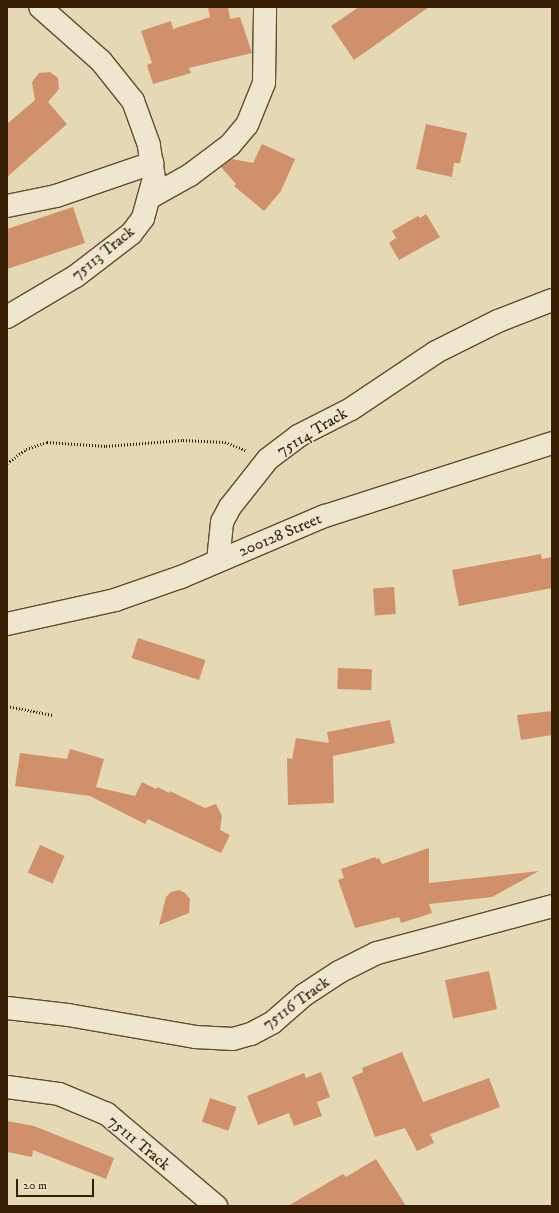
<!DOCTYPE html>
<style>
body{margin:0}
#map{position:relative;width:559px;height:1213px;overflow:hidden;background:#e5d8b5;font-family:"IM FELL DW Pica",serif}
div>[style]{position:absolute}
.building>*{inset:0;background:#d0906b;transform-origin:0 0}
.path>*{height:2.5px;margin-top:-1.25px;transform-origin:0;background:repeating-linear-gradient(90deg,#351e03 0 1px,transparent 0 3px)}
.roads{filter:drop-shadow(1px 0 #614c30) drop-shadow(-1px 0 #614c30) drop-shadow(0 1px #614c30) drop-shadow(0 -1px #614c30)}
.street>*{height:22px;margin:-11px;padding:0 11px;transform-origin:11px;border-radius:11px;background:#eee6cf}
span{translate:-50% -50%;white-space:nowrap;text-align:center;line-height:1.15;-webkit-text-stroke:3px #eee6cf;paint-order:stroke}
.street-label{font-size:16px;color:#351e03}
.frame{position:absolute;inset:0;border:8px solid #351e03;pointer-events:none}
.scale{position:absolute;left:16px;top:1179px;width:78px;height:18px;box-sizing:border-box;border:2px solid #351e03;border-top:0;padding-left:5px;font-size:12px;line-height:14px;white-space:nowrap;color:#351e03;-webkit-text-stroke:3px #eee6cf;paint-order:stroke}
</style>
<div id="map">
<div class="building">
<div style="clip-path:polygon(208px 7px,228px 7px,230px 19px,240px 17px,252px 53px,189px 68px,191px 73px,153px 84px,147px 65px,152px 63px,141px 31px,171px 21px,173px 29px,210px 17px)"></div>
<div style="clip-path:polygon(359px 7px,429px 7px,354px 60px,331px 26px)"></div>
<div style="clip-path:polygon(50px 72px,58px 78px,59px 89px,48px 102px,67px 124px,7px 177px,7px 124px,35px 100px,32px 82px,39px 73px)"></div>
<div style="clip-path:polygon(426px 124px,467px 133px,460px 163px,454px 163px,452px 177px,416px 169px)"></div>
<div style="clip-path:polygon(262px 144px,295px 159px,281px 191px,264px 211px,234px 186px,236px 184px,221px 167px,232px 159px,253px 163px)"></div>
<div style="clip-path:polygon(73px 207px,85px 243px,7px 269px,7px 229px)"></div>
<div style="clip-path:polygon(426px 214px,440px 237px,399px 260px,389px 243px,396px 238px,392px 231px,418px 216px,420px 218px)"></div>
<div style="clip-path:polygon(541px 554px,542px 559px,552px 557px,552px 588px,459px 606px,452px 570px)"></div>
<div style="left:394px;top:587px;width:27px;height:21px;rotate:86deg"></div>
<div style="left:138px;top:638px;width:71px;height:21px;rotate:18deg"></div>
<div style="left:338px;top:668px;width:34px;height:21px;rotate:2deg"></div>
<div style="clip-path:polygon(552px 711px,552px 735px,521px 740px,517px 715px)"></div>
<div style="clip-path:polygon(390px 720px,395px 743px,333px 756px,334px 803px,288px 805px,287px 758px,292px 759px,296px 738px,329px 743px,327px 732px)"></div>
<div style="clip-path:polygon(70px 749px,104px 759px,96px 787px,135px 796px,142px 782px,156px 789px,158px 787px,169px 793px,170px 791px,205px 808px,216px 804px,222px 816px,220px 830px,230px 835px,221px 853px,148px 819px,145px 824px,90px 796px,15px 786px,20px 753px,67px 759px)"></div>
<div style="left:40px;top:845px;width:27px;height:30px;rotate:24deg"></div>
<div style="clip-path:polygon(429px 848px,429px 883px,539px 871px,492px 897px,429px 904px,432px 913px,401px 923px,399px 917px,355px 928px,338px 880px,344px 878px,341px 869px,375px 857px,376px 859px,379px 858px,382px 864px)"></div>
<div style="clip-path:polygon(179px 890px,185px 893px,190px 899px,189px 913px,159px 925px,166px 897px,171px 892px)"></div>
<div style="left:489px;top:971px;width:39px;height:45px;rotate:78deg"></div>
<div style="clip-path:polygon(402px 1052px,423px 1102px,489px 1078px,500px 1107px,430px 1134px,434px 1143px,417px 1151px,405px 1128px,375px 1137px,352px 1077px,363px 1072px,362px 1068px)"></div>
<div style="clip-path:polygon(321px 1072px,330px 1097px,317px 1102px,322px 1116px,294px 1126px,289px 1113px,258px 1125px,247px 1096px,304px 1073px,306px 1078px)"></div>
<div style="left:210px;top:1098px;width:28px;height:25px;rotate:19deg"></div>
<div style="clip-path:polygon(7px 1121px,34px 1126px,114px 1158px,106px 1179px,33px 1150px,32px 1157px,7px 1152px)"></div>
<div style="clip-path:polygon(376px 1159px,406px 1206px,288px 1206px,343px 1174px,346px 1177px)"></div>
</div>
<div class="path">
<div style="left:7px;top:463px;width:24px;rotate:-36deg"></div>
<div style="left:26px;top:449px;width:22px;rotate:-18deg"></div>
<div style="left:47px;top:442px;width:59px;rotate:3.9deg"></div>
<div style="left:106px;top:446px;width:77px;rotate:-4.5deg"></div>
<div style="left:183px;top:440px;width:42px;rotate:2.7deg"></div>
<div style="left:225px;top:442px;width:22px;rotate:22deg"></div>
<div style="left:7px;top:706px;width:47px;rotate:11.1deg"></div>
</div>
<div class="roads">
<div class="street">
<div style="left:149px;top:198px;width:47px;rotate:-29.3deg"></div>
<div style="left:190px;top:175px;width:50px;rotate:-36.9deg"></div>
<div style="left:230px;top:145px;width:26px;rotate:-50deg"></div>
<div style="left:247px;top:125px;width:45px;rotate:-68deg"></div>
<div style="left:264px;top:83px;width:76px;rotate:-89.2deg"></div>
<div style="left:7px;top:206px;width:50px;rotate:-11.5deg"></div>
<div style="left:56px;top:196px;width:102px;rotate:-19deg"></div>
<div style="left:7px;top:317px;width:80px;rotate:-30.7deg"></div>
<div style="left:76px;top:276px;width:69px;rotate:-37.4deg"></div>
<div style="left:131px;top:234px;width:20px;rotate:-53deg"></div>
<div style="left:143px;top:218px;width:41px;rotate:-74.6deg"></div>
<div style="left:154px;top:178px;width:33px;rotate:-99deg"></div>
<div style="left:149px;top:145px;width:47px;rotate:-110deg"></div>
<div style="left:133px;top:101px;width:51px;rotate:-128.7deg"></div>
<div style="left:101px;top:61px;width:81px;rotate:-138.5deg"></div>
<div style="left:218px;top:561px;width:39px;rotate:-84deg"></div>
<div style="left:222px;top:522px;width:17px;rotate:-62deg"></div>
<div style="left:230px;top:507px;width:61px;rotate:-51.6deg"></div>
<div style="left:268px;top:459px;width:38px;rotate:-37deg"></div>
<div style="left:298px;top:436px;width:59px;rotate:-27deg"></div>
<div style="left:351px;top:409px;width:102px;rotate:-33.8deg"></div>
<div style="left:436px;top:352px;width:69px;rotate:-26.6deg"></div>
<div style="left:498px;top:321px;width:58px;rotate:-21.3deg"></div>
<div style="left:7px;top:624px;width:111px;rotate:-12.5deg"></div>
<div style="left:115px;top:600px;width:70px;rotate:-19.2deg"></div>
<div style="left:181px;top:577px;width:156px;rotate:-23deg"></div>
<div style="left:325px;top:516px;width:238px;rotate:-17.8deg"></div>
<div style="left:7px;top:1008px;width:61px;rotate:6.5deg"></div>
<div style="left:68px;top:1015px;width:129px;rotate:9.8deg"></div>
<div style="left:195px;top:1037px;width:38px;rotate:3deg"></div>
<div style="left:233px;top:1039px;width:19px;rotate:-16deg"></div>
<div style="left:251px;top:1034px;width:24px;rotate:-28deg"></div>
<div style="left:272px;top:1023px;width:43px;rotate:-41.2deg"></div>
<div style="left:304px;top:995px;width:42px;rotate:-33.3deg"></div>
<div style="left:339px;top:972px;width:42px;rotate:-26.6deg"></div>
<div style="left:377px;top:953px;width:181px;rotate:-15deg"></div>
<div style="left:7px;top:1087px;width:52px;rotate:7.7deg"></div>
<div style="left:59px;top:1094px;width:52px;rotate:22.6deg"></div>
<div style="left:107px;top:1114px;width:143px;rotate:40.2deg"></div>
</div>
</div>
<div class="street-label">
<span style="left:103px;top:253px;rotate:-39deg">75113 Track</span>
<span style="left:312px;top:432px;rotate:-31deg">75114 Track</span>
<span style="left:280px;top:535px;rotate:-23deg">200128 Street</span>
<span style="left:296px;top:1003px;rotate:-36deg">75116 Track</span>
<span style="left:139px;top:1143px;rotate:40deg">75111 Track</span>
</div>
<div class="frame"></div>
<div class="scale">20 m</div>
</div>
